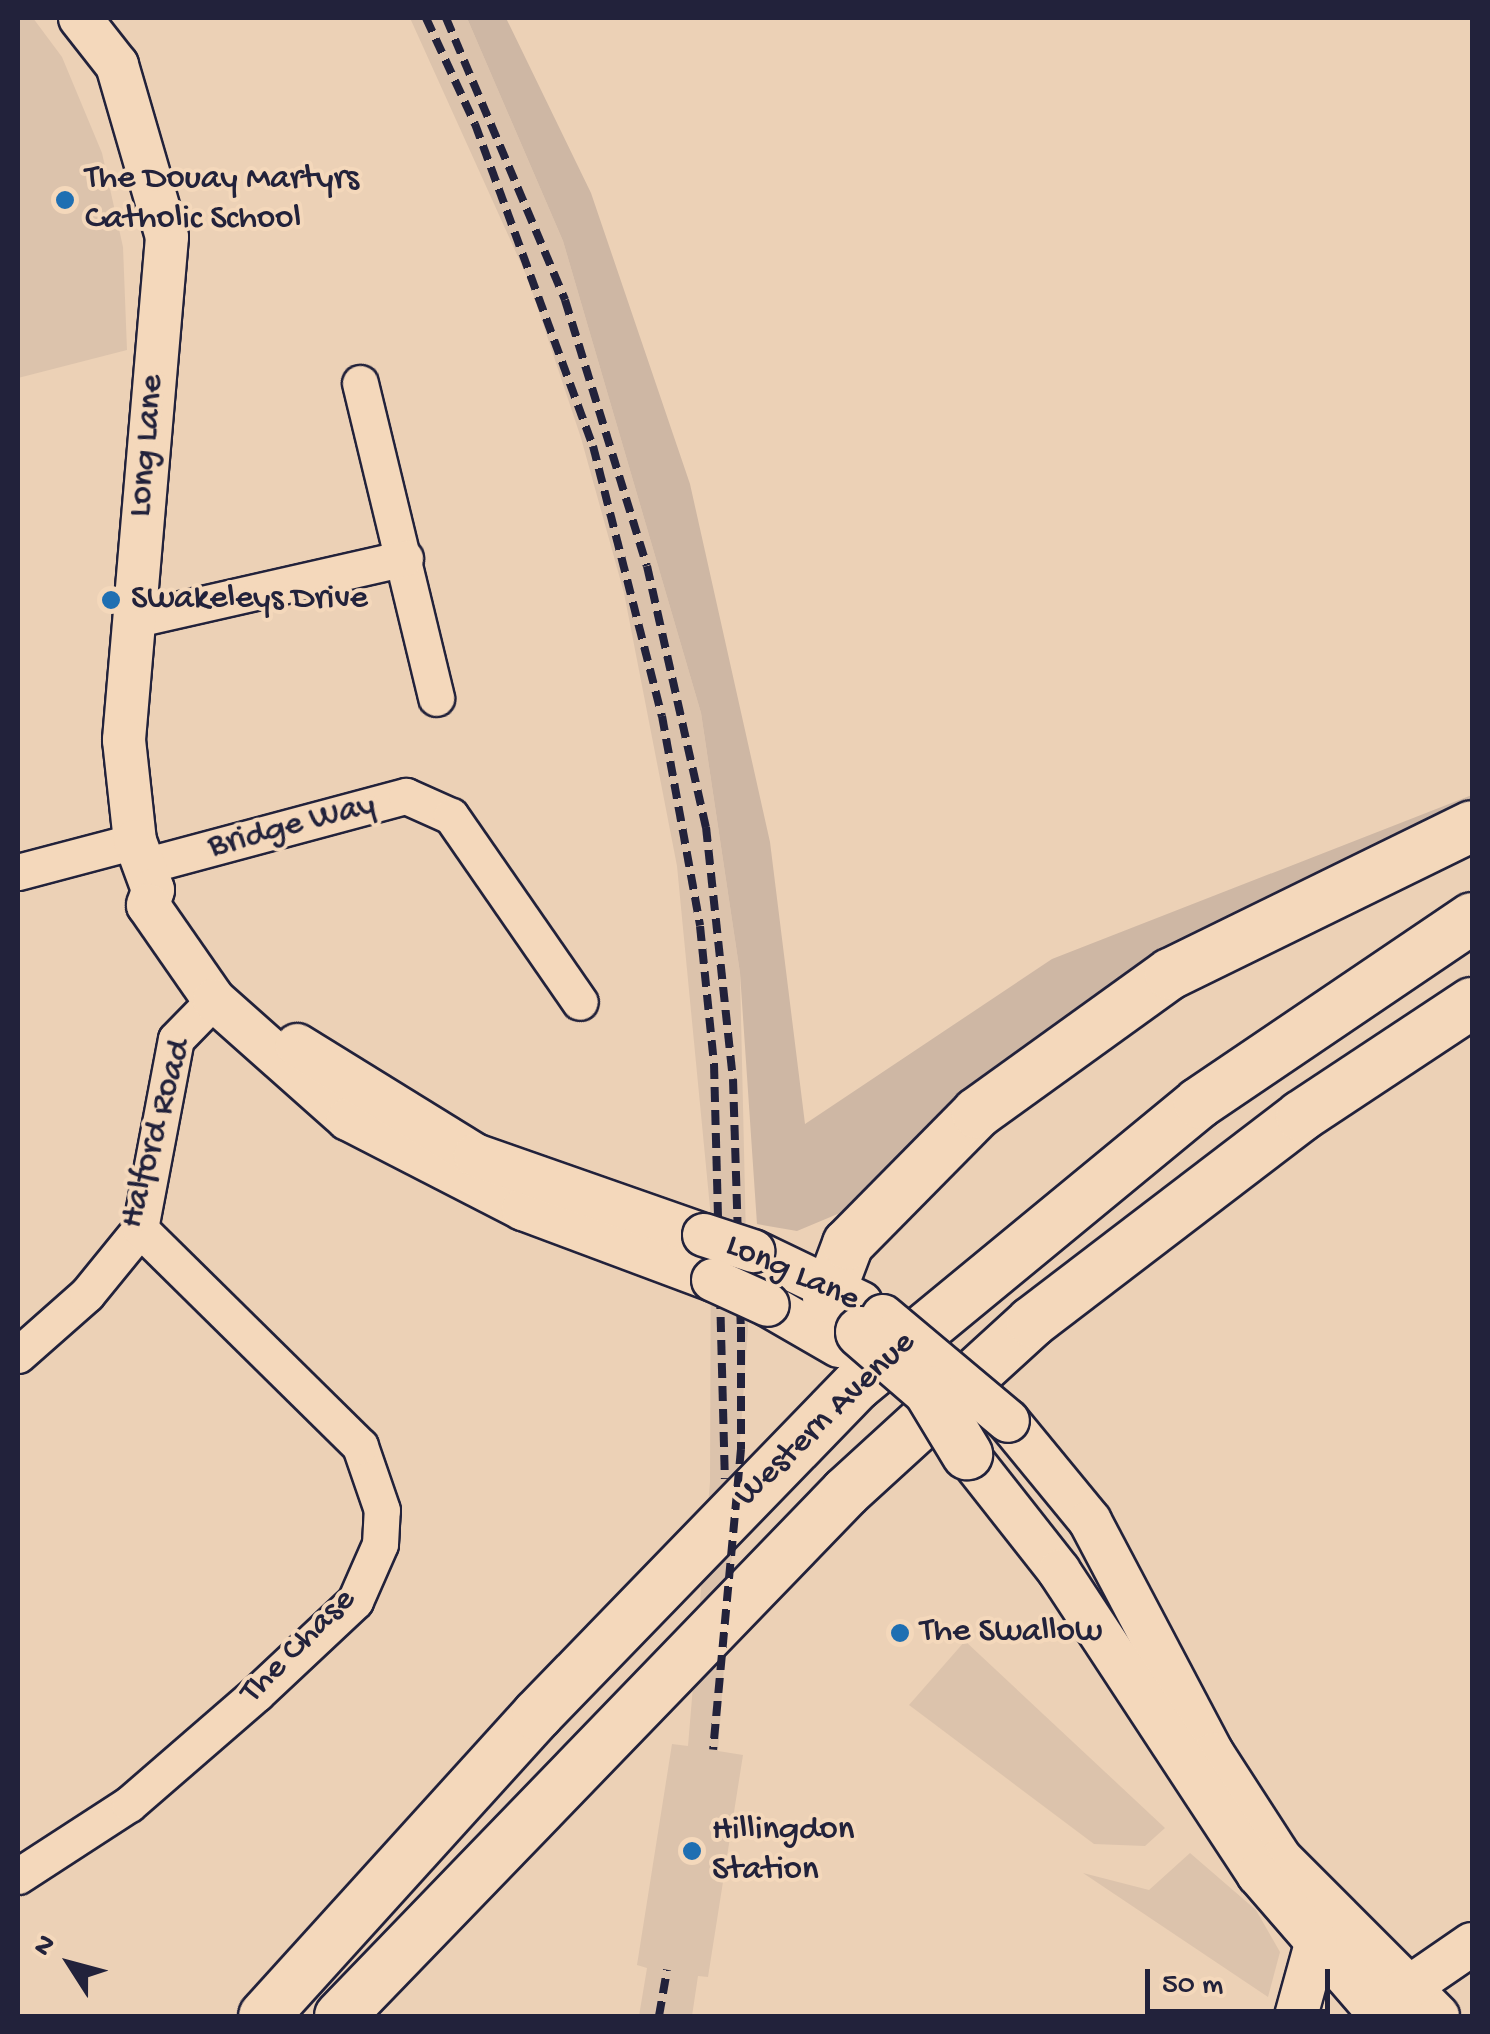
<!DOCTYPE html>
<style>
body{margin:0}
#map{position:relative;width:1490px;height:2034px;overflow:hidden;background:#ecd1b6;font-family:"Gochi Hand",sans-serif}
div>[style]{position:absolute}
.built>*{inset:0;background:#dcc3ac}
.green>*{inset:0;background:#ceb7a4}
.roads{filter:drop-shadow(2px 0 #22223b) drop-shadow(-2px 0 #22223b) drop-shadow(0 2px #22223b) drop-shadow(0 -2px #22223b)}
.minor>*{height:35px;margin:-17.5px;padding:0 17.5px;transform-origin:17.5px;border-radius:17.5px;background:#f4d8bb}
.major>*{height:42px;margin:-21px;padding:0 21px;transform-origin:21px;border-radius:21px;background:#f4d8bb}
.highway>*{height:50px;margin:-25px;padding:0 25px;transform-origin:25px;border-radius:25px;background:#f4d8bb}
.rail>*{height:8px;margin-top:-4px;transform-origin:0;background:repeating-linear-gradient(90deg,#22223b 0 15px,transparent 0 23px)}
.bridges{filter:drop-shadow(2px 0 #22223b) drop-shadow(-2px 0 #22223b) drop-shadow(0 2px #22223b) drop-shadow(0 -2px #22223b)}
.major-bridge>*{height:42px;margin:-21px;padding:0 21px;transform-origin:21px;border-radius:21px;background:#f4d8bb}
.highway-bridge>*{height:50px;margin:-25px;padding:0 25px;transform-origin:25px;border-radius:25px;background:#f4d8bb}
.dots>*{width:28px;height:28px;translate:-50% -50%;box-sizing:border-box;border:5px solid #f4d8bb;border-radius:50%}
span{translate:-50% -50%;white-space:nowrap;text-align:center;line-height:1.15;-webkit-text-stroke:8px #f4d8bb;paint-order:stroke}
.poi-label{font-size:35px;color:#22223b}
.left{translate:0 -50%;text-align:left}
.street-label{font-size:35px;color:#22223b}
.frame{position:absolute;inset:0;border:20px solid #22223b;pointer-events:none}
.north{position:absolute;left:20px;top:1914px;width:100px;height:100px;-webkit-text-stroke:8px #f4d8bb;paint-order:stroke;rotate:306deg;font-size:28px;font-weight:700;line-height:40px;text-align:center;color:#22223b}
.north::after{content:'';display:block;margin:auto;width:35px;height:45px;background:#22223b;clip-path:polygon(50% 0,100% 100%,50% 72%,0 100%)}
.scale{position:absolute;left:1145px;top:1969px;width:185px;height:45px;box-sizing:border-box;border:5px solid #22223b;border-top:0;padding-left:12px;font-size:30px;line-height:35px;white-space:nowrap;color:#22223b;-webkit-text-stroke:8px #f4d8bb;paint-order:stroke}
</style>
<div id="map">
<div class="built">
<div style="clip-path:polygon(18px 18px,33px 18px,62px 57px,102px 153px,123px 247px,127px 350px,18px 378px)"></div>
<div style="clip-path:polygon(410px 18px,467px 18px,563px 241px,701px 713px,740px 973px,748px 1328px,718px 1751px,743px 1755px,708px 1977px,698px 1976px,692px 2016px,639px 2016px,647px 1968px,637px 1965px,672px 1744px,688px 1746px,710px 1482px,711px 1218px,677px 866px,624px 593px,581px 438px,528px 279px)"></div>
<div style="clip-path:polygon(965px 1641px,1165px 1828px,1145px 1846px,1094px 1844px,909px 1705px)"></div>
<div style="clip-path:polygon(1190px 1853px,1256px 1910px,1280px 1952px,1268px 1997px,1083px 1873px,1149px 1890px)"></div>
</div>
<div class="green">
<div style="clip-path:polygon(467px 18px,506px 18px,591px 193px,690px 484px,770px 842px,805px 1124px,1052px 959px,1472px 795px,1472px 806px,1264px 899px,1086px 1000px,924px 1130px,840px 1213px,797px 1231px,757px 1224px,740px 973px,701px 713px,563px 241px)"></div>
</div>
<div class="roads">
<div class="minor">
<div style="left:360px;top:383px;width:324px;rotate:76.4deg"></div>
<div style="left:132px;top:620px;width:280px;rotate:-12.8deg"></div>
<div style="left:144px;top:866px;width:271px;rotate:-15deg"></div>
<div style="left:406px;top:796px;width:49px;rotate:24deg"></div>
<div style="left:451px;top:816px;width:226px;rotate:55.3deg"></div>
<div style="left:18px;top:872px;width:121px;rotate:-14.8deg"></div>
<div style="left:18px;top:1355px;width:92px;rotate:-41.5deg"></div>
<div style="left:87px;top:1294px;width:84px;rotate:-50.8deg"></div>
<div style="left:140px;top:1229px;width:193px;rotate:-79.3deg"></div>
<div style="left:176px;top:1039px;width:54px;rotate:-45.7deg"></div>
<div style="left:18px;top:1876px;width:132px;rotate:-33deg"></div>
<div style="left:129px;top:1804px;width:168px;rotate:-40.9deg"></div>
<div style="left:256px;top:1694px;width:136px;rotate:-43.2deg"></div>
<div style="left:355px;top:1601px;width:62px;rotate:-66.3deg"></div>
<div style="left:380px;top:1544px;width:34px;rotate:-87deg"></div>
<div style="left:382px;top:1510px;width:68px;rotate:-109deg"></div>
<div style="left:360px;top:1446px;width:309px;rotate:-135.4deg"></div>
</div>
<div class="major">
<div style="left:80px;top:18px;width:60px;rotate:51.8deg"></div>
<div style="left:117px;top:65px;width:179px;rotate:73.8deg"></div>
<div style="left:167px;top:237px;width:505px;rotate:94.89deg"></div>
<div style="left:124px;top:740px;width:102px;rotate:83.8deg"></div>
<div style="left:135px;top:841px;width:52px;rotate:69.8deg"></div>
<div style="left:153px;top:890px;width:16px;rotate:108deg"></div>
<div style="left:148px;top:905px;width:116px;rotate:55.2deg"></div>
<div style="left:214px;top:1000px;width:179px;rotate:41.6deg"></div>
<div style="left:348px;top:1119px;width:197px;rotate:27.2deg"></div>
<div style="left:523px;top:1209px;width:203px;rotate:20.5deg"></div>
<div style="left:297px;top:1045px;width:209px;rotate:31.7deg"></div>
<div style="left:475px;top:1155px;width:243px;rotate:19.3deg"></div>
<div style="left:753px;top:1251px;width:120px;rotate:25.7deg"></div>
<div style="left:768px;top:1305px;width:82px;rotate:30deg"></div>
<div style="left:1008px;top:1421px;width:129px;rotate:50.6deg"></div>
<div style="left:1090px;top:1521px;width:263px;rotate:62.2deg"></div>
<div style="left:1213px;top:1754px;width:125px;rotate:57.1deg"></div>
<div style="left:1281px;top:1859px;width:222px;rotate:45deg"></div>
<div style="left:967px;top:1454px;width:149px;rotate:51.8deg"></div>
<div style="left:1059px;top:1571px;width:363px;rotate:56.7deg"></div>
<div style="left:1258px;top:1874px;width:188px;rotate:49.1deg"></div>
<div style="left:1386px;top:2003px;width:104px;rotate:-34.5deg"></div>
<div style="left:1296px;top:2016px;width:75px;rotate:-74.5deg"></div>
</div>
<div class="highway">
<div style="left:861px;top:1332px;width:48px;rotate:-133.3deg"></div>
<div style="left:828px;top:1297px;width:57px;rotate:-69.3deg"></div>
<div style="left:848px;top:1244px;width:184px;rotate:-45.4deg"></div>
<div style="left:977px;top:1113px;width:238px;rotate:-35.8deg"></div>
<div style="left:1170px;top:974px;width:336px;rotate:-26.1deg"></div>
<div style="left:264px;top:2016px;width:406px;rotate:-47.8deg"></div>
<div style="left:537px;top:1715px;width:460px;rotate:-45.9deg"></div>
<div style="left:857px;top:1385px;width:443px;rotate:-39.5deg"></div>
<div style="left:1199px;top:1103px;width:330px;rotate:-34.1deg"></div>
<div style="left:340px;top:2016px;width:728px;rotate:-46deg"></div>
<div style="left:846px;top:1492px;width:252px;rotate:-42.4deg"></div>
<div style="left:1032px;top:1322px;width:339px;rotate:-37.4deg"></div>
<div style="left:1301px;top:1116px;width:205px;rotate:-33.5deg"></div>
</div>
</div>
<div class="rail">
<div style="left:426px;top:18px;width:117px;rotate:65.2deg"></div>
<div style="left:475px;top:124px;width:343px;rotate:69.9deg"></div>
<div style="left:593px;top:446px;width:279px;rotate:75.7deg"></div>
<div style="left:662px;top:716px;width:213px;rotate:79.7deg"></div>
<div style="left:700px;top:926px;width:139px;rotate:84.2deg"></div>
<div style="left:714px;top:1064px;width:415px;rotate:88.5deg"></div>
<div style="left:446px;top:18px;width:306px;rotate:67.1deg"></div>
<div style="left:565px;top:300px;width:278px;rotate:72.9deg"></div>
<div style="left:647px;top:566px;width:268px;rotate:77.3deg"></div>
<div style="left:706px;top:827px;width:253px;rotate:83.9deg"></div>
<div style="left:733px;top:1079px;width:248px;rotate:88.2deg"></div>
<div style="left:741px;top:1327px;width:122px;rotate:90deg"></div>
<div style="left:741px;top:1449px;width:302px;rotate:95.3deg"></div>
<div style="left:659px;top:2016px;width:47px;rotate:-80.1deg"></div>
</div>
<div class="bridges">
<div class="major-bridge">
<div style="left:704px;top:1235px;width:52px;rotate:18.1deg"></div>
<div style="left:713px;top:1280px;width:60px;rotate:24.4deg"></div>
<div style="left:883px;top:1316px;width:163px;rotate:40deg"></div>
</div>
<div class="highway-bridge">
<div style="left:861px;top:1332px;width:90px;rotate:40.9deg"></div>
<div style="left:929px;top:1391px;width:74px;rotate:58.9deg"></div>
</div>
</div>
<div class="dots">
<div style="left:65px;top:200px;background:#1f6fb2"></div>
<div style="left:111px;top:600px;background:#1f6fb2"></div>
<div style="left:900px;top:1633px;background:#1f6fb2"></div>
<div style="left:692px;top:1851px;background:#1f6fb2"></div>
</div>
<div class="poi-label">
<span class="left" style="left:85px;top:200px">The Douay Martyrs<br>Catholic School</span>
<span class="left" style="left:131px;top:600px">Swakeleys Drive</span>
<span class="left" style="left:920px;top:1633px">The Swallow</span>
<span class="left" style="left:712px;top:1851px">Hillingdon<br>Station</span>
</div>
<div class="street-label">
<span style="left:148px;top:446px;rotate:-85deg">Long Lane</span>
<span style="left:292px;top:827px;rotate:-15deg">Bridge Way</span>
<span style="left:157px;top:1134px;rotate:-75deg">Halford Road</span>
<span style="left:792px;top:1274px;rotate:24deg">Long Lane</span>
<span style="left:826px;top:1420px;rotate:-44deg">Western Avenue</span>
<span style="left:299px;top:1647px;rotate:-45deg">The Chase</span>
</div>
<div class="frame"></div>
<div class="north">N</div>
<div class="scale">50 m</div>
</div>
